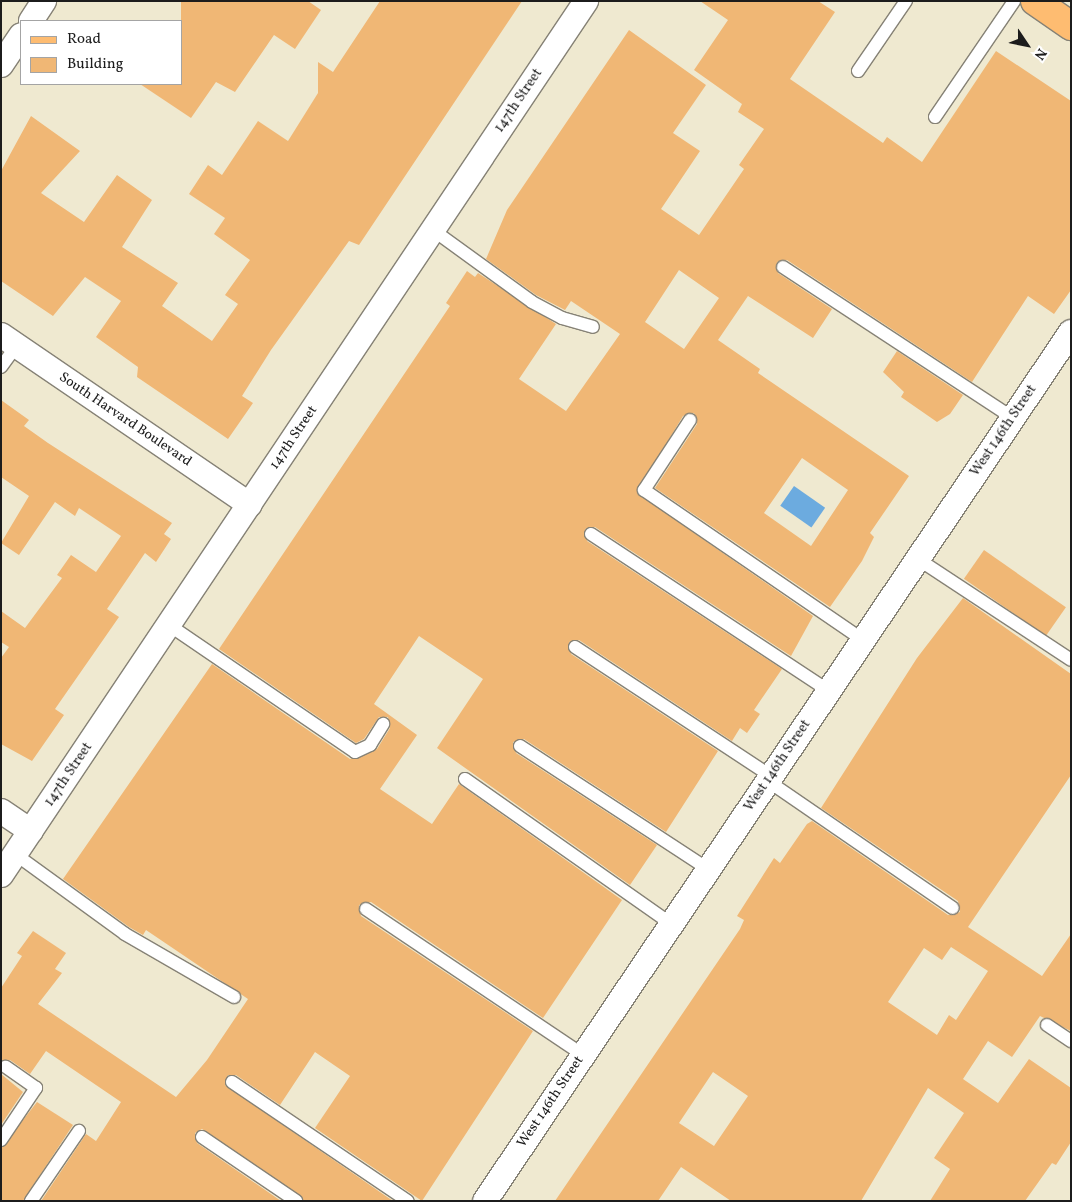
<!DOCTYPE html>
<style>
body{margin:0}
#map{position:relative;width:1072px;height:1202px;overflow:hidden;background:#efe9d0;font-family:Vollkorn,serif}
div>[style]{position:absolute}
.water>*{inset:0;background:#6cabdf;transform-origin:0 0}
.building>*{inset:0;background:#f0b775;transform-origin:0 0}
.roads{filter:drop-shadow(1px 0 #868276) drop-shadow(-1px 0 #868276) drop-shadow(0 1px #868276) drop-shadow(0 -1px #868276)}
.service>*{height:12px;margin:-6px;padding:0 6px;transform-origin:6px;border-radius:6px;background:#fff}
.minor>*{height:24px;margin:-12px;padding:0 12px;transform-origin:12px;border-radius:12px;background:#fff}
.primary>*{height:28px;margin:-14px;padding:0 14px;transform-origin:14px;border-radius:14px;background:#febc71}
span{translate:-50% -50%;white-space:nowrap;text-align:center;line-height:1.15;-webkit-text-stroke:4px #fff;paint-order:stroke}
.street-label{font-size:14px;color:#1c1c1c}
.frame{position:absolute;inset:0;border:2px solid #1c1c1c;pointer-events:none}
.legend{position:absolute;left:20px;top:20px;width:162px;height:65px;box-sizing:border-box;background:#fff;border:1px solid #a4a4a4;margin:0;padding:6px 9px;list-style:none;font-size:15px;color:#1c1c1c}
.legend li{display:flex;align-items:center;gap:10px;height:25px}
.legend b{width:25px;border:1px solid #a4a4a4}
.north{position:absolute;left:1002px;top:20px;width:50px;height:50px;-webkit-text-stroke:4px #fff;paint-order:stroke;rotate:124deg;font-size:14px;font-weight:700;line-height:20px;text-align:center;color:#1c1c1c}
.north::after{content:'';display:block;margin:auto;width:18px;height:22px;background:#1c1c1c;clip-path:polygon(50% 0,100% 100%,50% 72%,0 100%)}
</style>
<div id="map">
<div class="water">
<div style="left:794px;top:486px;width:38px;height:24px;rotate:35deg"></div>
</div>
<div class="building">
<div style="clip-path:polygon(181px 1px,308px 1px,321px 10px,295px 49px,274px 35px,235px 92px,216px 82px,191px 118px,140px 84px,181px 84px)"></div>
<div style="clip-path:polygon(380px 1px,522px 1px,359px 245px,349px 241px,271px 350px,242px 396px,253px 403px,228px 439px,137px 377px,138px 367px,96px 337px,121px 301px,85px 277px,53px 316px,1px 281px,1px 171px,31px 116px,80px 151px,41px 193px,84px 222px,117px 175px,152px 200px,122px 247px,178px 283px,162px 306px,212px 341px,238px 304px,225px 295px,250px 260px,214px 234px,225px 218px,189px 194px,208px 165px,222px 175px,258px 121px,288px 141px,318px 93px,318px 62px,333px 72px)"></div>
<div style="clip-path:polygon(evenodd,700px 1px,818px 1px,835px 12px,790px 79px,883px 143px,887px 137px,922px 162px,996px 51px,1071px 101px,1071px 290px,1054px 314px,1028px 296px,972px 382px,787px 260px,777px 262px,778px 273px,832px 309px,813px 338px,748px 296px,718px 340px,760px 369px,758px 373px,909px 476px,870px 533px,874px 537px,862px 561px,830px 607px,655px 488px,697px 424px,694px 413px,683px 416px,637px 493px,813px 616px,791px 656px,595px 527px,585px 529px,587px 541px,782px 669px,754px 710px,760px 714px,747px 733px,740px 728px,732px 741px,579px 640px,569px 642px,571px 654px,718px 751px,666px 832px,524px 739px,513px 742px,516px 753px,657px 845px,630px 885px,437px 748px,483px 679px,419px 636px,374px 704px,417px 735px,380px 789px,432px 824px,459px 784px,622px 900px,543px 1018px,371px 902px,359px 905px,361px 916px,533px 1031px,422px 1201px,315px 1128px,350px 1076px,315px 1052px,280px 1105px,236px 1075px,228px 1075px,225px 1085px,393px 1201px,304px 1201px,202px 1129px,195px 1133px,197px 1143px,281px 1201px,41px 1201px,86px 1134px,96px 1141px,121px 1102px,46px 1051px,30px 1074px,10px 1060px,1px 1061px,1px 988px,22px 956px,17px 953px,33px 931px,66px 953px,55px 969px,62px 973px,38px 1004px,176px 1097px,207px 1060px,248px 999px,146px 930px,143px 935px,129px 927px,63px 879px,212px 664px,350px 759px,377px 749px,390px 728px,388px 717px,379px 717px,364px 739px,356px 743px,219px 649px,450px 306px,446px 303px,467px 271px,475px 277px,478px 273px,556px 324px,519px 379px,566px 411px,620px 334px,571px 301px,565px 310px,536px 295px,486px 259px,507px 210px,629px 30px,706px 85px,673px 133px,700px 151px,661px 209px,699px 235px,744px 169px,739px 165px,764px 129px,738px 112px,742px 104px,694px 70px,728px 20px,700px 1px,679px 270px,719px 298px,684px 349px,645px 322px,679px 270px,700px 1px,802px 458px,848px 490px,811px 546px,764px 513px,802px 458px)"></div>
<div style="clip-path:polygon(897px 351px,963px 395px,950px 414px,937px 422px,901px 397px,904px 392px,883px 372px)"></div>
<div style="clip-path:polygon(1px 400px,29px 420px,24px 426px,48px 443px,172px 523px,164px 534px,171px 539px,156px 562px,145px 553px,107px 609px,119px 617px,55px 709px,64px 715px,32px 761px,1px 744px,1px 658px,9px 647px,1px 642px,1px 611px,25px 628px,62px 578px,57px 575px,71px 555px,96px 572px,121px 536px,79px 508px,75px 516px,55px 502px,19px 555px,1px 543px,29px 496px,1px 477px)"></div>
<div style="left:984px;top:550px;width:100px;height:35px;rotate:35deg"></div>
<div style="clip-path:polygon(evenodd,963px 598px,1071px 674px,1071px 775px,968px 927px,1042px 976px,1071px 934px,1071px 1031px,1040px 1016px,1012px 1057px,988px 1041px,963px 1079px,998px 1103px,1029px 1059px,1071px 1088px,1071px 1142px,1056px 1165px,1052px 1163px,1025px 1201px,930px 1201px,950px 1169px,934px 1158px,964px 1113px,928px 1088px,861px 1201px,731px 1201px,681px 1167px,658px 1201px,555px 1201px,740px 929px,744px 920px,737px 916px,774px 858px,780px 863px,807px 824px,812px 821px,948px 915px,960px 912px,958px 901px,821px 808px,917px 658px,963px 598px,951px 947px,988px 971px,956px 1020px,949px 1015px,937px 1035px,888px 1002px,924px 948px,942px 960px,951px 947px,963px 598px,713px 1072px,748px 1096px,714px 1146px,679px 1123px,713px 1072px)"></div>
<div style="clip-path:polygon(1px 1074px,23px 1092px,1px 1125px)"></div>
<div style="clip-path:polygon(37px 1102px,73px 1125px,23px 1201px,1px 1201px,1px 1148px)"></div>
</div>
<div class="roads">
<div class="service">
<div style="left:858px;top:71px;width:85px;rotate:-55.6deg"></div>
<div style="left:935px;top:117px;width:140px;rotate:-55.7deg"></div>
<div style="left:433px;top:230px;width:122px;rotate:36deg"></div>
<div style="left:532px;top:302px;width:34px;rotate:28deg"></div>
<div style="left:562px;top:318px;width:32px;rotate:16deg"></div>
<div style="left:783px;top:267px;width:275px;rotate:33.3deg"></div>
<div style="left:1px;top:367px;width:26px;rotate:-54deg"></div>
<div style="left:690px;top:420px;width:84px;rotate:123.3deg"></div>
<div style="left:644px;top:490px;width:265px;rotate:34.4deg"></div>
<div style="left:591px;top:534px;width:285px;rotate:33.4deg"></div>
<div style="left:918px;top:559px;width:183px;rotate:33.4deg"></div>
<div style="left:169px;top:625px;width:225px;rotate:34.3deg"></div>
<div style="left:355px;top:752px;width:17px;rotate:-25deg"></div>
<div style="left:370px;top:745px;width:25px;rotate:-58deg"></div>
<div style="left:575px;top:647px;width:235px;rotate:33.4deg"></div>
<div style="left:520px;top:746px;width:225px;rotate:33.2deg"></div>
<div style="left:465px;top:779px;width:252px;rotate:35.1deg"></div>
<div style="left:768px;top:781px;width:224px;rotate:34.5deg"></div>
<div style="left:15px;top:854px;width:136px;rotate:36deg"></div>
<div style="left:125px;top:934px;width:126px;rotate:30deg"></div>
<div style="left:366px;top:909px;width:262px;rotate:33.9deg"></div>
<div style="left:1047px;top:1025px;width:29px;rotate:34deg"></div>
<div style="left:232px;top:1082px;width:212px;rotate:34.1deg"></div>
<div style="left:202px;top:1137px;width:114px;rotate:34.2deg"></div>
<div style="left:1px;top:1140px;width:63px;rotate:-56.1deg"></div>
<div style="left:36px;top:1088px;width:37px;rotate:-145deg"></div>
<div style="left:31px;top:1201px;width:85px;rotate:-55.6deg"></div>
</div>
<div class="minor">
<div style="left:31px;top:21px;width:24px;rotate:-57deg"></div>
<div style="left:1px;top:65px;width:36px;rotate:-56deg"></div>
<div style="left:1px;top:335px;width:301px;rotate:34.3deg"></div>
<div style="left:1px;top:811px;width:36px;rotate:34deg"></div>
<div style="left:1px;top:875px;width:1052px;rotate:-56.2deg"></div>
<div style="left:485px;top:1201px;width:1048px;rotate:-56.01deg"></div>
</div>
<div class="primary">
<div style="left:1035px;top:1px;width:44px;rotate:34.8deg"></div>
</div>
</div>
<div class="street-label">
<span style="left:519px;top:101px;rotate:-56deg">147th Street</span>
<span style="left:125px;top:420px;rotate:34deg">South Harvard Boulevard</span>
<span style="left:1004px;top:431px;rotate:-56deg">West 146th Street</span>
<span style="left:294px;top:438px;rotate:-56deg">147th Street</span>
<span style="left:778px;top:766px;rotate:-56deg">West 146th Street</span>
<span style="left:69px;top:775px;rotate:-56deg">147th Street</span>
<span style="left:551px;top:1102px;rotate:-56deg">West 146th Street</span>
</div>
<div class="frame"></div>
<ul class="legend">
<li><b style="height:6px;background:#febc71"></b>Road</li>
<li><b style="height:14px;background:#f0b775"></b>Building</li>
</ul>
<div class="north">N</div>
</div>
